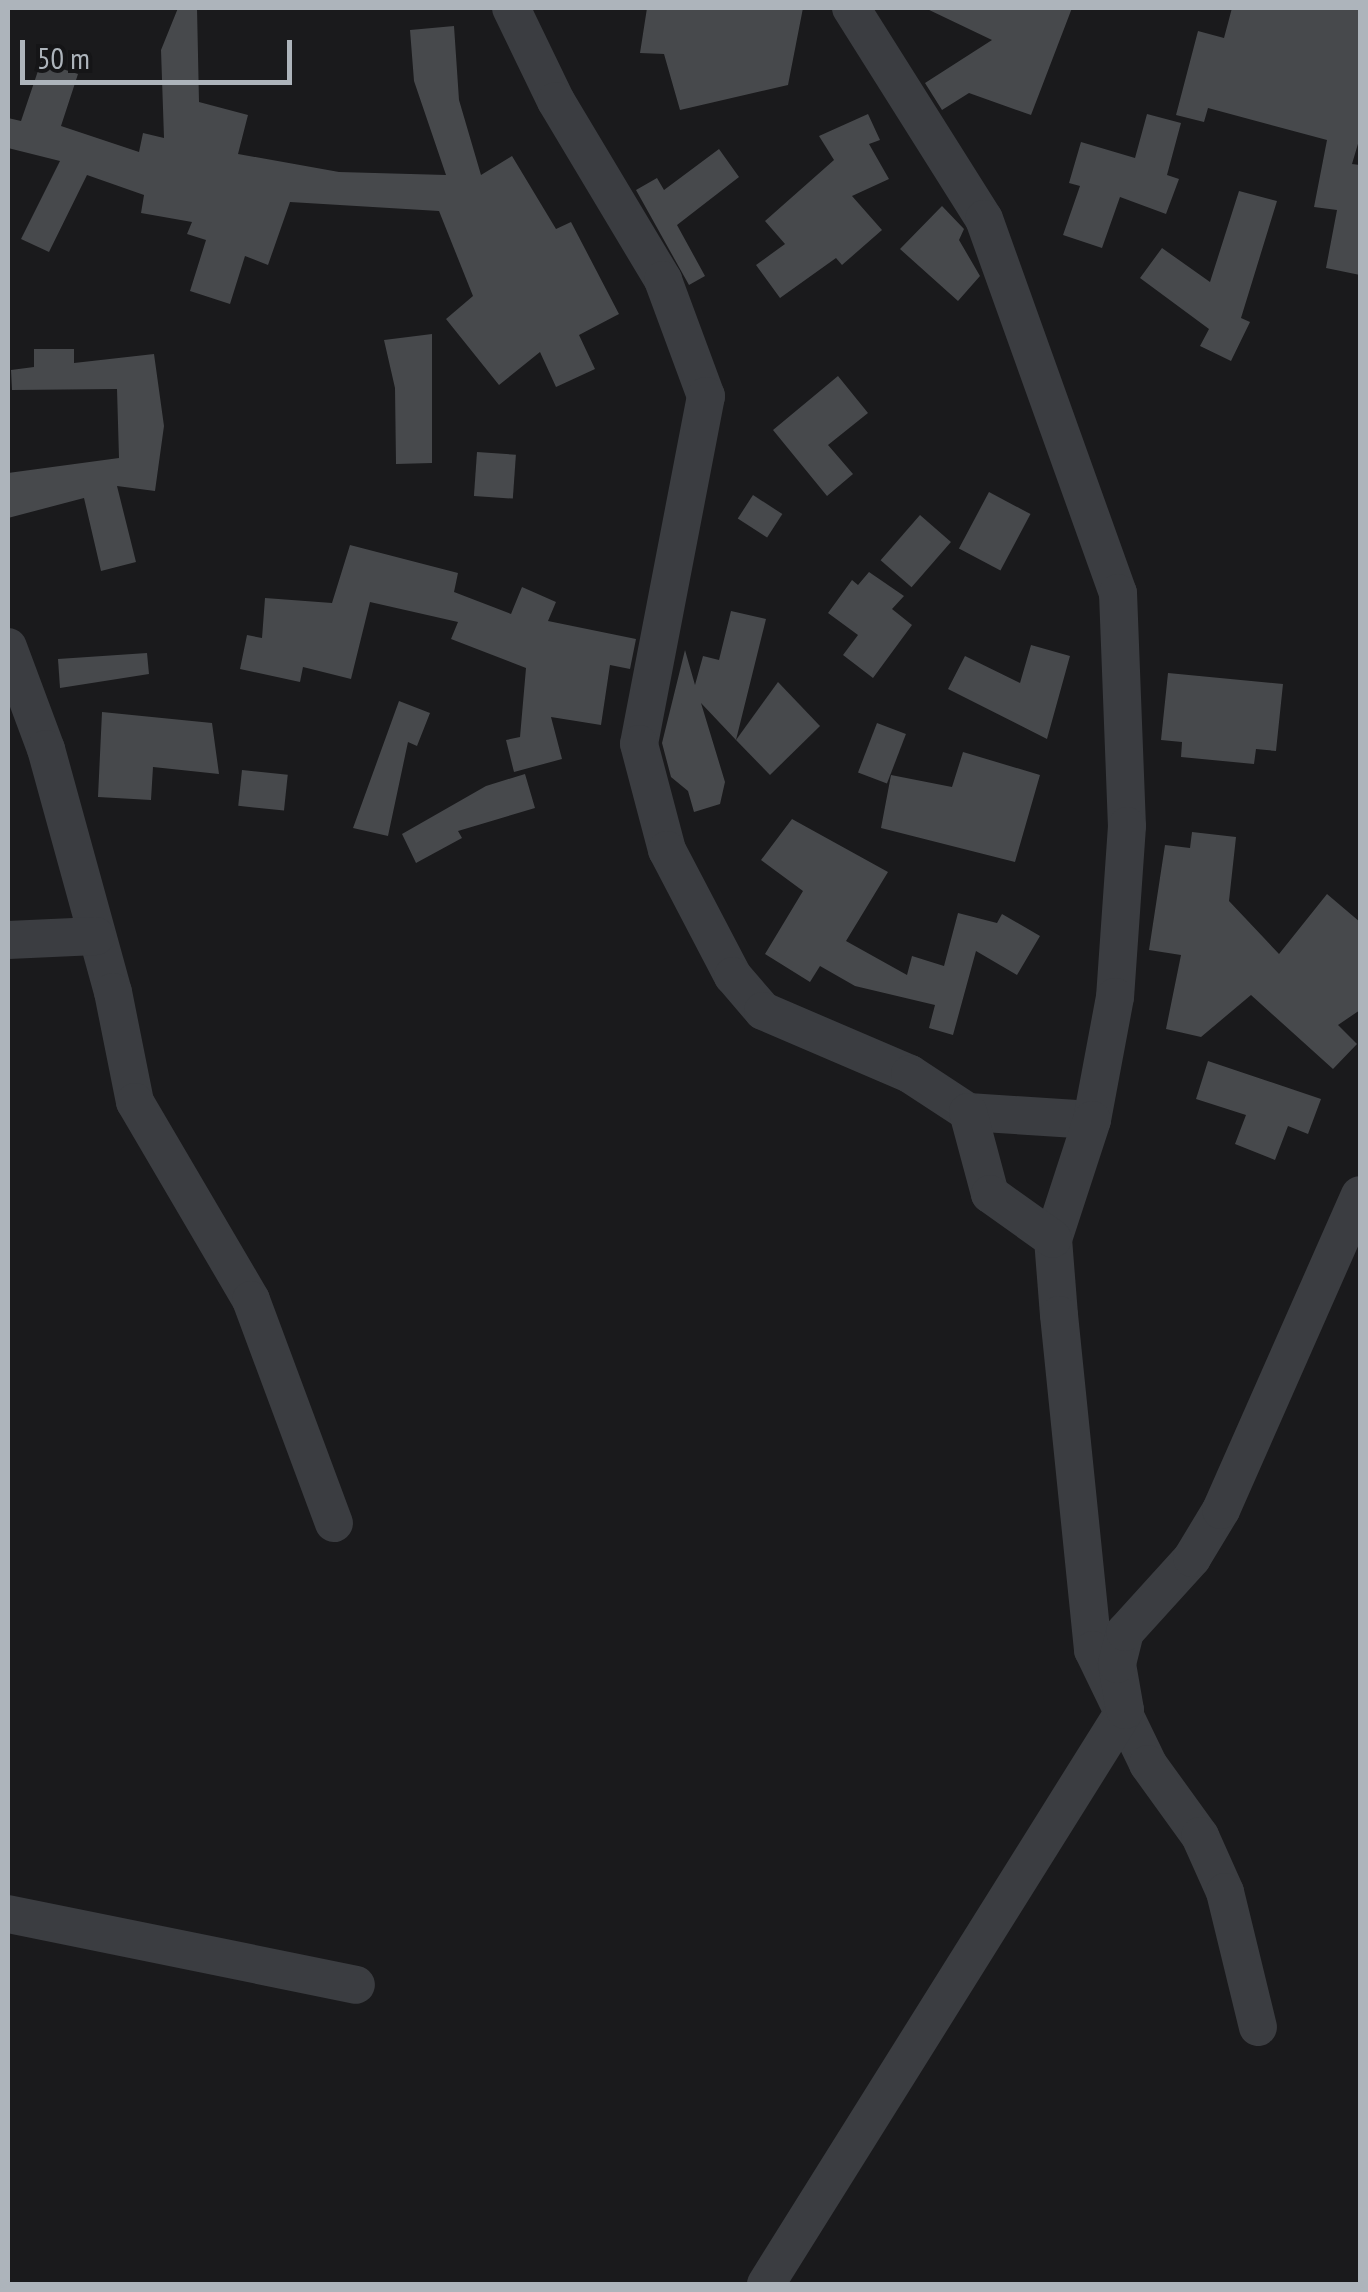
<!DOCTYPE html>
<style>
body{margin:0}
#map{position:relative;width:1368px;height:2292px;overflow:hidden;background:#1a1a1c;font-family:"PT Sans Narrow",sans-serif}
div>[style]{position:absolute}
.building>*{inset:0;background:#47494c;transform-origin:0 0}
.minor>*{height:38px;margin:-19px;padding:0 19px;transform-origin:19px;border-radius:19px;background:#3b3d41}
span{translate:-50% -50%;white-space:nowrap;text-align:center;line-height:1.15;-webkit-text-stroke:8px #151517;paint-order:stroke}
.frame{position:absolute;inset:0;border:10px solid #adb4bb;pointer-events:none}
.scale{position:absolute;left:20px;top:40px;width:272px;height:45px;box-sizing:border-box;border:5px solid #adb4bb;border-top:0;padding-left:12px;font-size:30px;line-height:35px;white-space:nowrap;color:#adb4bb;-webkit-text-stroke:8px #151517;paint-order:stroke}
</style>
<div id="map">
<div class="building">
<div style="clip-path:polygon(178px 8px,197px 8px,199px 102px,248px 115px,238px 154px,339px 172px,446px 175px,414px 81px,410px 30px,454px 26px,459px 100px,481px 175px,512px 156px,556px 229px,571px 222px,619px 314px,579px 335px,595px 369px,556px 387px,540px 352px,499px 385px,446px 319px,473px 296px,439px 211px,290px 202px,268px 265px,245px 256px,230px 304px,190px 291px,206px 240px,187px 234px,192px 222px,141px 213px,144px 195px,87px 175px,49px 252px,21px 239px,60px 161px,8px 148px,8px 118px,21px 121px,41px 62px,78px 74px,61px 126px,139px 152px,143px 133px,164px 138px,161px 50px)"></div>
<div style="clip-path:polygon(647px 8px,803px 8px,788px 85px,680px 110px,664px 54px,640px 53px)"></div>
<div style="clip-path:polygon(925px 8px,1072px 8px,1031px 115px,969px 93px,942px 110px,925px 83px,992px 40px)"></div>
<div style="clip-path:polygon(1232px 8px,1360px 8px,1360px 137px,1352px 164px,1360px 165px,1360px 275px,1326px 268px,1337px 210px,1314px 207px,1327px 140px,1208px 108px,1204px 122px,1176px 115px,1198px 31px,1224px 38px)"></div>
<div style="clip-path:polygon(868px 114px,880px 140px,869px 144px,889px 179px,852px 196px,882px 230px,842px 265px,836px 258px,780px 298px,756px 265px,785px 244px,765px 221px,834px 160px,819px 136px)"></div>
<div style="clip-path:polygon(1147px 114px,1181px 123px,1167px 175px,1179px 179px,1166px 214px,1120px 197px,1102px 248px,1063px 235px,1080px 186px,1069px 183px,1081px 142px,1135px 158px)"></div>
<div style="clip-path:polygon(719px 149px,739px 177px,677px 225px,705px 276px,689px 285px,636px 190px,657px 178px,664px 190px)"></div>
<div style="clip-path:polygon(1239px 191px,1277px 201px,1241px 318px,1250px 322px,1231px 361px,1200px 346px,1209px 329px,1140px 278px,1162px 248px,1210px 282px)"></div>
<div style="clip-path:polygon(942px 206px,964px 229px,959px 240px,980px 276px,958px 301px,900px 249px)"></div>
<div style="clip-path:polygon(432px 334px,432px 463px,396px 464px,395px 388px,384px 340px)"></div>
<div style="clip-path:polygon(34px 349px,74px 349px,74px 363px,154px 354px,164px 426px,155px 491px,117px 486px,136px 562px,101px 571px,84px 498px,8px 518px,8px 473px,119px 458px,117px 389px,12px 390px,11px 370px,34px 367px)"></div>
<div style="clip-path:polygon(838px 376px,868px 413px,828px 445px,853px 474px,827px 496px,773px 430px)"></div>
<div style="left:477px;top:452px;width:39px;height:44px;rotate:4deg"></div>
<div style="left:989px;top:492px;width:47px;height:64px;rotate:28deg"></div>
<div style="left:753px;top:495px;width:35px;height:28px;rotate:33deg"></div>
<div style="left:920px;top:515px;width:41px;height:60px;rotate:41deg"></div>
<div style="clip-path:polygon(350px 545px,458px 573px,454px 592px,511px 614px,522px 587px,556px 602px,548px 621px,636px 639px,630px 669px,610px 665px,601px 725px,551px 717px,562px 759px,514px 772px,506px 740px,520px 737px,526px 668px,451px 639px,458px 622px,370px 602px,351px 679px,303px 667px,300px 682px,240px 669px,247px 635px,262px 638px,265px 598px,332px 603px)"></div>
<div style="clip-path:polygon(869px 572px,904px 596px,892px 609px,912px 625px,873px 678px,843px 655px,858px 635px,828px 613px,852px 580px,858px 585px)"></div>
<div style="clip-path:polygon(731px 611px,766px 619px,736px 740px,701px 703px,725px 782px,720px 804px,694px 812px,688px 791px,671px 777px,662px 743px,685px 650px,695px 685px,703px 656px,719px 660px)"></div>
<div style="clip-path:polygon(1031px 645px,1070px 656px,1047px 739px,948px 689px,965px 656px,1020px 683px)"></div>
<div style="clip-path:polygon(147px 653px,149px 674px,60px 688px,58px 659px)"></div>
<div style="clip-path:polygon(1168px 673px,1283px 684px,1276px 751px,1256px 749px,1254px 764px,1181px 757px,1182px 742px,1161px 740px)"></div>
<div style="clip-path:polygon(778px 682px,820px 726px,770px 775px,736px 740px)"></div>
<div style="clip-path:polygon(399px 701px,430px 713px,417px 746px,408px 742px,388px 836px,353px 828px)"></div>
<div style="clip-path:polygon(102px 712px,212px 723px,219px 774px,153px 767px,151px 800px,98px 797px)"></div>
<div style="left:877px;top:723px;width:31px;height:53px;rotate:21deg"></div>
<div style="clip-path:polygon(963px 752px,1040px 775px,1015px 862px,881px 828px,891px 775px,952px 787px)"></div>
<div style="left:242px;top:770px;width:46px;height:36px;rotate:6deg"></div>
<div style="clip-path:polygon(525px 774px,535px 808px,458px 831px,462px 838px,416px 863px,402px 834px,486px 786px)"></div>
<div style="clip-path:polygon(792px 819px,888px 872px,846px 941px,907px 975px,912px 956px,944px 966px,958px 913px,997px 923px,1002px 914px,1040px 936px,1017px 975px,976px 951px,953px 1035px,929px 1028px,935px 1005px,855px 986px,820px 966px,810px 982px,765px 954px,803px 891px,761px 860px)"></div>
<div style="clip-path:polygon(1192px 832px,1236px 837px,1229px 901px,1279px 954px,1327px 894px,1360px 922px,1360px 1010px,1338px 1025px,1357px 1044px,1333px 1069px,1251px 995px,1201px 1037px,1166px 1029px,1181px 955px,1149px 950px,1165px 845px,1190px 848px)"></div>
<div style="clip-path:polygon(1208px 1061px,1321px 1099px,1308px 1134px,1288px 1126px,1275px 1160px,1235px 1144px,1246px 1115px,1196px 1099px)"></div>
</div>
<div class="minor">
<div style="left:511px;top:8px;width:103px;rotate:64.2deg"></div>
<div style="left:556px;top:101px;width:209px;rotate:59.1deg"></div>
<div style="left:663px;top:280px;width:124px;rotate:69.7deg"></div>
<div style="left:706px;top:396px;width:354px;rotate:100.9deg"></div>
<div style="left:639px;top:744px;width:110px;rotate:75.2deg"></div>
<div style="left:667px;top:850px;width:142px;rotate:62.4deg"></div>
<div style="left:733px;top:976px;width:46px;rotate:49.4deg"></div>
<div style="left:763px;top:1011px;width:160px;rotate:23.2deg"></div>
<div style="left:910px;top:1074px;width:69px;rotate:33.2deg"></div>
<div style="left:968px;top:1112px;width:124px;rotate:3.7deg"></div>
<div style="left:851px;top:8px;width:249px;rotate:57.8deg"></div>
<div style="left:984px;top:219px;width:397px;rotate:70.3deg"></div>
<div style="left:1118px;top:593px;width:233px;rotate:87.8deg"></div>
<div style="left:1127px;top:826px;width:171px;rotate:94deg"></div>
<div style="left:1115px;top:997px;width:125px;rotate:100.6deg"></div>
<div style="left:1092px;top:1120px;width:125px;rotate:108.1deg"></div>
<div style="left:1053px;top:1239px;width:76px;rotate:85.5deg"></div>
<div style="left:1059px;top:1315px;width:337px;rotate:84.2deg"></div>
<div style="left:1093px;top:1650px;width:127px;rotate:64.2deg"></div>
<div style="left:1148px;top:1764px;width:89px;rotate:54.2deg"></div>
<div style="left:1200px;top:1836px;width:61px;rotate:65.9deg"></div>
<div style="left:1225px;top:1892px;width:139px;rotate:76.3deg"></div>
<div style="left:8px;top:647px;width:109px;rotate:69.6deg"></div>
<div style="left:46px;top:749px;width:252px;rotate:74.6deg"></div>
<div style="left:113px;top:992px;width:112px;rotate:78.7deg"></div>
<div style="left:135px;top:1102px;width:229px;rotate:59.6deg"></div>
<div style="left:251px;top:1300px;width:238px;rotate:69.6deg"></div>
<div style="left:8px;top:940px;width:88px;rotate:-2.6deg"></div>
<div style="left:968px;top:1112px;width:85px;rotate:75deg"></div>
<div style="left:990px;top:1194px;width:77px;rotate:35.5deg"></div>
<div style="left:8px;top:1914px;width:355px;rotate:11.5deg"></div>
<div style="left:766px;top:2284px;width:677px;rotate:-57.98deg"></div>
<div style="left:1125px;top:1710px;width:47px;rotate:-99.9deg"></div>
<div style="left:1117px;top:1664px;width:33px;rotate:-76deg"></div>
<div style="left:1125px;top:1632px;width:100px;rotate:-47.8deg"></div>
<div style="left:1192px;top:1558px;width:56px;rotate:-58.9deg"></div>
<div style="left:1221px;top:1510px;width:344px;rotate:-66.2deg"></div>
</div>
<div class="frame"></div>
<div class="scale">50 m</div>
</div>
